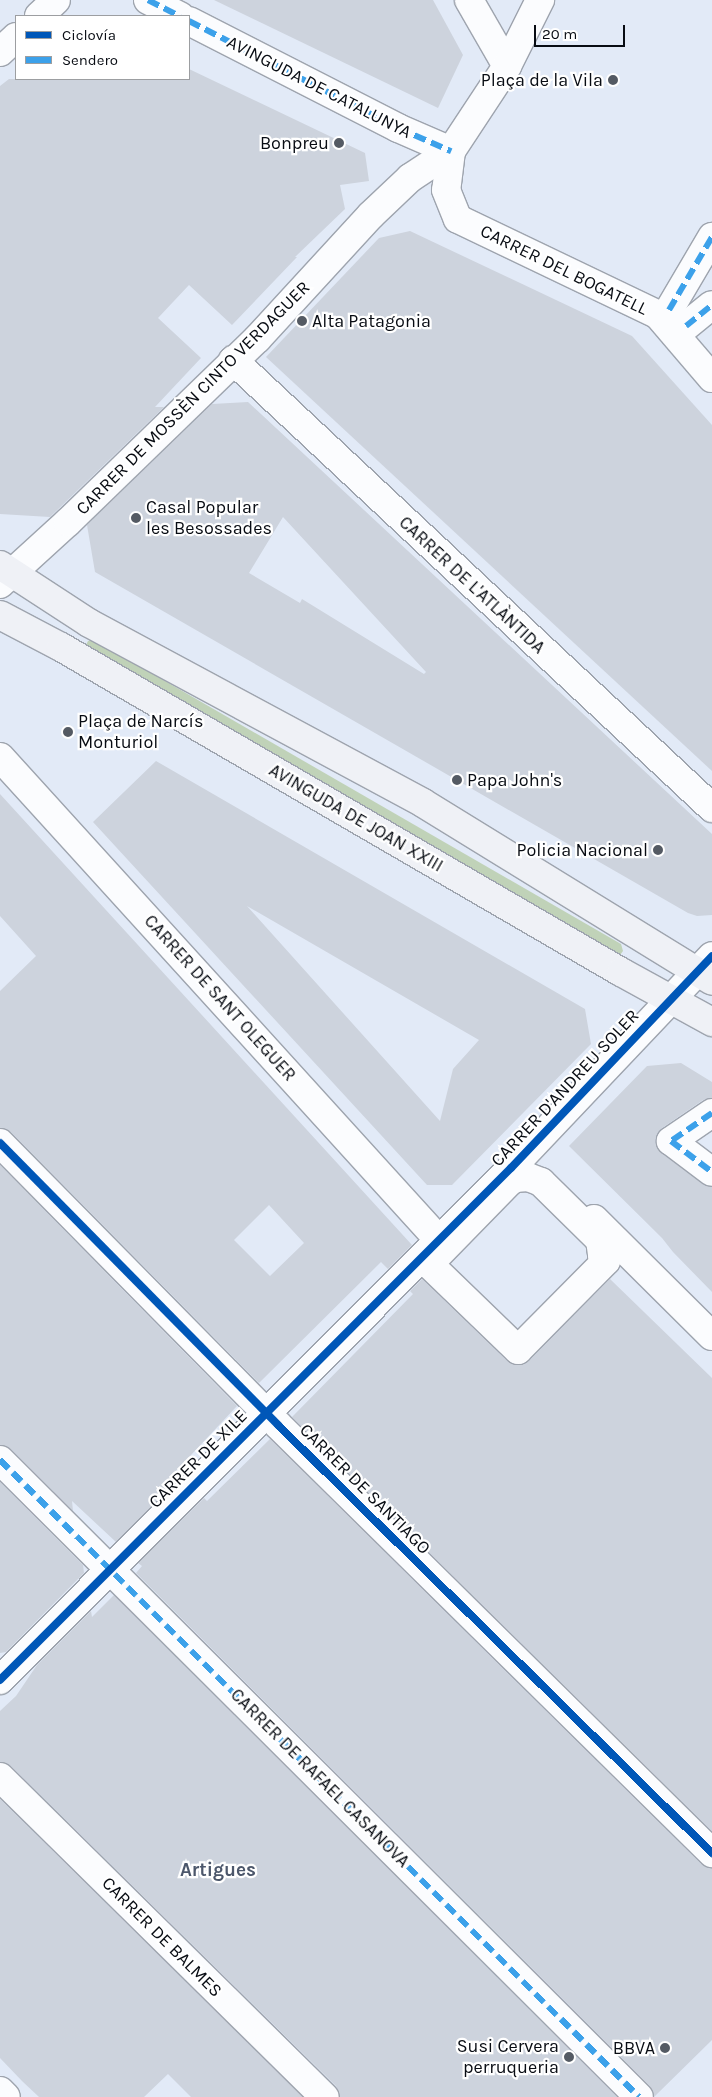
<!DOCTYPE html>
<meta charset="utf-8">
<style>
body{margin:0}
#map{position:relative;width:712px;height:2097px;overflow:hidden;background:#e2eaf7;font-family:Karla,sans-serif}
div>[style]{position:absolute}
.green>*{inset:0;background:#c0d2b8}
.building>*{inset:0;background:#cdd3dd}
.roads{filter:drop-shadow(1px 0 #9ea4ae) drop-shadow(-1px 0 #9ea4ae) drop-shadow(0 1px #9ea4ae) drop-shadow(0 -1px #9ea4ae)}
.street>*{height:28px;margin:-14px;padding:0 14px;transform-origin:14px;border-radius:14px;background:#fbfcfe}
.secondary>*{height:28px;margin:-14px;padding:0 14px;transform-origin:14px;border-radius:14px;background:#eff1f6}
.quiet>*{height:6px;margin-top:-3px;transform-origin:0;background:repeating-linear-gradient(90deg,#3ca1ea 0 12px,transparent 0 18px)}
.cycleway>*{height:8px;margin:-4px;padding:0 4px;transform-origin:4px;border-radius:4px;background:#0057b8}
.dots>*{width:14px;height:14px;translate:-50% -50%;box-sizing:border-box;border:2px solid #fff;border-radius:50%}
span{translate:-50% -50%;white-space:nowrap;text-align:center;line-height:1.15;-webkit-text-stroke:4.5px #fff;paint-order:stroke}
.poi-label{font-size:18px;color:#080c13}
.right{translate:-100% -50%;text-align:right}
.left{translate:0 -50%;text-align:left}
.street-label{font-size:18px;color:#080c13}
.neighbourhood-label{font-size:19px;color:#4c576b;font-weight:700}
.legend{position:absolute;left:15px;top:15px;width:175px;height:65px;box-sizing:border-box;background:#fff;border:1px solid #9c9ea1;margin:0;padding:6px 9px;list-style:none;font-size:15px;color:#080c13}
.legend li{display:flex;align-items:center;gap:10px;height:25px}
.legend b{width:25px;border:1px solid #9c9ea1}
.scale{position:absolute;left:534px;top:25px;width:91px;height:22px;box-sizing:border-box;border:2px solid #080c13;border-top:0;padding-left:6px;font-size:15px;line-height:18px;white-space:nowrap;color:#080c13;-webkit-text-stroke:4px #fff;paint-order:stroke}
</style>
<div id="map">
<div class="green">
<div style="clip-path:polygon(94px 640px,621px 944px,623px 951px,620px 955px,614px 956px,87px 652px,86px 645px,88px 641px)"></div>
</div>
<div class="building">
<div style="clip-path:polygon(214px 0,433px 0,463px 55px,438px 108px)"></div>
<div style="clip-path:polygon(189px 69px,365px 153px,369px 181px,340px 185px,345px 209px,295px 257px,297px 257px,232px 325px,189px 285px,158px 318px,201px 358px,155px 407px,164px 407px,50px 517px,0 514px,0 86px,9px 79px,189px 79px)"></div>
<div style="clip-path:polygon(410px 231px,632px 336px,712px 425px,712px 771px,266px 357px,379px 238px)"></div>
<div style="clip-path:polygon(evenodd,248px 402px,712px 834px,712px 915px,697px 916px,688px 913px,95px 572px,87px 525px,212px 404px,248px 402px,283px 517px,426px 672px,424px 674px,302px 599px,300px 603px,249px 573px,283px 517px)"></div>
<div style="clip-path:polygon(evenodd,156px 761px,585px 1009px,591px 1044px,452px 1185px,427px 1185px,93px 822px,156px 761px,247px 906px,479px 1040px,453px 1069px,440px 1121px,247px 906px)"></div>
<div style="clip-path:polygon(evenodd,0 794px,412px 1245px,388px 1269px,381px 1262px,259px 1383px,11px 1132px,0 1128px,0 991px,36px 956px,0 916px,0 794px,269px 1205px,304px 1243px,270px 1276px,234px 1240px,269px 1205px)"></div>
<div style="clip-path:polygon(681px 1063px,712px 1082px,712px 1098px,703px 1100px,662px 1128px,657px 1134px,655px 1141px,662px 1153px,703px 1184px,712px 1187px,712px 1292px,673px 1252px,662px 1238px,569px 1146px,647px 1066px)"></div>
<div style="clip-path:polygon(0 1165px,237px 1406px,176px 1471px,182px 1476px,116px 1542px,72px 1501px,73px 1511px,11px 1449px,0 1445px)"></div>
<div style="clip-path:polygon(422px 1279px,507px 1361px,515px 1365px,523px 1365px,529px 1361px,610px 1279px,712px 1378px,712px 1831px,292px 1417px,413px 1294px,410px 1291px)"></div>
<div style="clip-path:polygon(270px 1439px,701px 1864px,712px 1868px,712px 2040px,654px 2097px,650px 2086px,136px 1573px,142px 1566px,138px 1563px,204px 1498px,207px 1501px)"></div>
<div style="clip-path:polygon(0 1482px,83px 1565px,84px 1573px,6px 1652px,0 1653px)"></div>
<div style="clip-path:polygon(114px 1595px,617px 2097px,340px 2097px,336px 2086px,11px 1766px,0 1762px,0 1711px,16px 1696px,37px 1665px,91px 1611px,92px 1617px)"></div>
<div style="clip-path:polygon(0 1799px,303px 2097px,191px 2097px,168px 2074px,144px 2097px,39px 2097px,22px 2081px,0 2058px)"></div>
</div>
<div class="roads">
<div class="street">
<div style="left:148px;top:0;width:36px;rotate:27deg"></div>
<div style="left:469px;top:0;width:76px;rotate:60.1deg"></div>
<div style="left:39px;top:16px;width:23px;rotate:-43deg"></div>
<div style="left:189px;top:21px;width:235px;rotate:27.1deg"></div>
<div style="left:398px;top:128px;width:58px;rotate:23.5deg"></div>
<div style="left:0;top:52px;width:22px;rotate:-43deg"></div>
<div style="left:451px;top:151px;width:39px;rotate:97deg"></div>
<div style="left:446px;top:190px;width:31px;rotate:68deg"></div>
<div style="left:458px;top:219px;width:222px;rotate:25.6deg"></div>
<div style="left:658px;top:315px;width:83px;rotate:49.4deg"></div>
<div style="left:669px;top:310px;width:85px;rotate:-59.5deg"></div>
<div style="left:686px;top:326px;width:33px;rotate:-39deg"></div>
<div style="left:233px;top:360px;width:656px;rotate:43.08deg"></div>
<div style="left:0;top:584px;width:92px;rotate:-42.4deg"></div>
<div style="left:68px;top:522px;width:263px;rotate:-44.1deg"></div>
<div style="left:257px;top:339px;width:168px;rotate:-47.4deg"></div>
<div style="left:371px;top:215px;width:54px;rotate:-43.5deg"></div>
<div style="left:410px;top:178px;width:49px;rotate:-33.4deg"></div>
<div style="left:451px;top:151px;width:102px;rotate:-56.6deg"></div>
<div style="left:507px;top:66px;width:74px;rotate:-63.4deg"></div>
<div style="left:0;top:757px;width:653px;rotate:47.73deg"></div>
<div style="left:712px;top:1113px;width:50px;rotate:145.7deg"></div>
<div style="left:671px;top:1141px;width:51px;rotate:37.1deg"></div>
<div style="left:0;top:1143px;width:396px;rotate:45.4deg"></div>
<div style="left:278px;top:1425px;width:610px;rotate:44.6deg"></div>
<div style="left:528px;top:1177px;width:14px;rotate:21deg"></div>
<div style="left:541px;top:1182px;width:83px;rotate:44.5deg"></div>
<div style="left:600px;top:1240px;width:15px;rotate:82deg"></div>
<div style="left:602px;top:1255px;width:7px;rotate:56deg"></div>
<div style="left:606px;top:1261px;width:125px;rotate:134.7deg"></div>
<div style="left:518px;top:1350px;width:124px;rotate:-136deg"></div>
<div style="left:429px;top:1264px;width:115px;rotate:-45.7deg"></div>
<div style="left:509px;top:1182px;width:7px;rotate:-34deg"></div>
<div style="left:515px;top:1178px;width:13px;rotate:-4deg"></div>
<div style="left:594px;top:1219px;width:166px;rotate:44.8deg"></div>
<div style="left:0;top:1460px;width:902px;rotate:44.91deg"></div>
<div style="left:0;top:1680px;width:723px;rotate:-45.06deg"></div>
<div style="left:511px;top:1168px;width:292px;rotate:-46.5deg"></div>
<div style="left:0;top:1777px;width:456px;rotate:44.6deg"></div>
<div style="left:0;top:2091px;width:8px;rotate:45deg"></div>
</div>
<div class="secondary">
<div style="left:0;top:565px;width:106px;rotate:33.1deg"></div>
<div style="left:89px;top:623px;width:379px;rotate:28.3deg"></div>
<div style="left:423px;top:803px;width:339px;rotate:31.6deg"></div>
<div style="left:0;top:615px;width:69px;rotate:27.7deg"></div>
<div style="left:61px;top:647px;width:647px;rotate:30.13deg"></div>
<div style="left:621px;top:972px;width:104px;rotate:28.8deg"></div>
</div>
</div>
<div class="quiet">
<div style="left:148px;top:0;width:36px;rotate:27deg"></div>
<div style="left:189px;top:21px;width:235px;rotate:27.1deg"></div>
<div style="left:398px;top:128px;width:58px;rotate:23.5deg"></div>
<div style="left:669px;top:310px;width:85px;rotate:-59.5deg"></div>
<div style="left:686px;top:326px;width:33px;rotate:-39deg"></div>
<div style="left:712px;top:1113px;width:50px;rotate:145.7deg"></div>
<div style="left:671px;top:1141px;width:51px;rotate:37.1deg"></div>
<div style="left:0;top:1460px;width:902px;rotate:44.91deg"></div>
</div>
<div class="cycleway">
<div style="left:0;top:1143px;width:396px;rotate:45.4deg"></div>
<div style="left:278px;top:1425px;width:610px;rotate:44.6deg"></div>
<div style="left:0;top:1680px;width:723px;rotate:-45.06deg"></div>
<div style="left:511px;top:1168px;width:292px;rotate:-46.5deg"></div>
</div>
<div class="dots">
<div style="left:613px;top:80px;background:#545a63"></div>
<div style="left:339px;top:143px;background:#545a63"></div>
<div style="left:302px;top:321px;background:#545a63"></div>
<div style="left:136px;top:518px;background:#545a63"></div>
<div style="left:68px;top:732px;background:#545a63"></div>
<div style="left:457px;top:780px;background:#545a63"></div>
<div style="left:658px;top:850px;background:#545a63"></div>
<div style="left:665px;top:2048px;background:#545a63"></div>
<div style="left:569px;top:2057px;background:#545a63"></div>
</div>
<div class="poi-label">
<span class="right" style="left:603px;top:80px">Plaça de la Vila</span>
<span class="right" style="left:329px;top:143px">Bonpreu</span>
<span class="left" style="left:312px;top:321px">Alta Patagonia</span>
<span class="left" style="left:146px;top:518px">Casal Popular<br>les Besossades</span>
<span class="left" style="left:78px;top:732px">Plaça de Narcís<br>Monturiol</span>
<span class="left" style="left:467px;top:780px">Papa John's</span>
<span class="right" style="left:648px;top:850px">Policia Nacional</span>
<span class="right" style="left:559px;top:2057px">Susi Cervera<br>perruqueria</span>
<span class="right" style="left:655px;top:2048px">BBVA</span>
</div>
<div class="street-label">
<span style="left:319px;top:87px;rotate:27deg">AVINGUDA DE CATALUNYA</span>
<span style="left:564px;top:270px;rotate:26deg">CARRER DEL BOGATELL</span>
<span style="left:193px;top:398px;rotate:-45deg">CARRER DE MOSSÈN CINTO VERDAGUER</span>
<span style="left:472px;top:585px;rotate:43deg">CARRER DE L'ATLÀNTIDA</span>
<span style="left:356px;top:818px;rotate:30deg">AVINGUDA DE JOAN XXIII</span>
<span style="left:220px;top:998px;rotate:48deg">CARRER DE SANT OLEGUER</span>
<span style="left:565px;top:1088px;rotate:-47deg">CARRER D'ANDREU SOLER</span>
<span style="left:198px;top:1459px;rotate:-45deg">CARRER DE XILE</span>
<span style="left:365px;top:1489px;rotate:45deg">CARRER DE SANTIAGO</span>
<span style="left:320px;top:1778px;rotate:45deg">CARRER DE RAFAEL CASANOVA</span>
<span style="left:162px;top:1937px;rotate:45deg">CARRER DE BALMES</span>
</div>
<div class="neighbourhood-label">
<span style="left:218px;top:1871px">Artigues</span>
</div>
<ul class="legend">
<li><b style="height:6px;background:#0057b8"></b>Ciclovía</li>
<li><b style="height:6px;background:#3ca1ea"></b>Sendero</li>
</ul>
<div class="scale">20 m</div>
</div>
